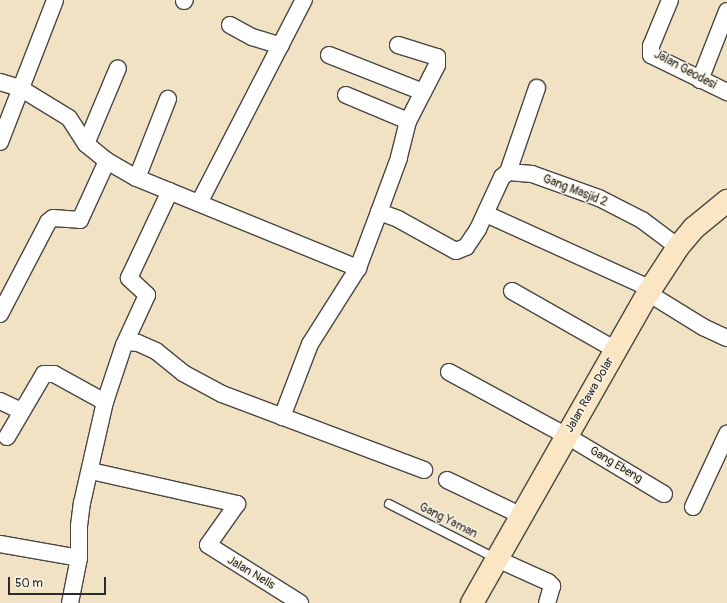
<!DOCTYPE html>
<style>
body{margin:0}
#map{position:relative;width:727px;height:603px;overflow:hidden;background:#f0e2c3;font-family:Pangolin,sans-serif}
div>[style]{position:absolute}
.roads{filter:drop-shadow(1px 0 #494642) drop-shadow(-1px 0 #494642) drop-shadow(0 1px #494642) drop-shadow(0 -1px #494642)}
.lane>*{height:8px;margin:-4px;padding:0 4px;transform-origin:4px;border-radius:4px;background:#fff}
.street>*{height:16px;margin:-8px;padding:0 8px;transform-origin:8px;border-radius:8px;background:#fff}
.secondary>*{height:22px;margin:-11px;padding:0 11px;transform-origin:11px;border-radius:11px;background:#fbe6c4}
span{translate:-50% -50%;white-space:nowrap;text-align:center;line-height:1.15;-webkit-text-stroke:3px #fcf5e5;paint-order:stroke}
.street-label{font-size:12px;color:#2b2b2b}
.scale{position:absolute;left:8px;top:577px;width:98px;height:18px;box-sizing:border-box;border:2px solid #2b2b2b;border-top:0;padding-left:5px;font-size:12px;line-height:14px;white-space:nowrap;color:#2b2b2b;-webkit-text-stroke:3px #fcf5e5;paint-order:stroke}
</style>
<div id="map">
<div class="roads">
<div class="lane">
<div style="left:389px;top:504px;width:119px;rotate:27deg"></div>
</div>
<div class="street">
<div style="left:670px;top:0;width:50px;rotate:112.4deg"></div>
<div style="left:651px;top:46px;width:9px;rotate:90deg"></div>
<div style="left:651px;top:55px;width:85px;rotate:26deg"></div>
<div style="left:184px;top:1px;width:1px;rotate:-45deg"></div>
<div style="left:230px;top:25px;width:25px;rotate:29deg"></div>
<div style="left:252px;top:37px;width:30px;rotate:17deg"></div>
<div style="left:398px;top:45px;width:41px;rotate:17.1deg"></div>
<div style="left:437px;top:57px;width:8px;rotate:90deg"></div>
<div style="left:437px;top:65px;width:30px;rotate:117deg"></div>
<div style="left:329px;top:55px;width:101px;rotate:21.5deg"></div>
<div style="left:423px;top:92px;width:33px;rotate:117deg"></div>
<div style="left:408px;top:121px;width:38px;rotate:104deg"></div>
<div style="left:399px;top:158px;width:58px;rotate:110.3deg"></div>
<div style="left:700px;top:80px;width:74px;rotate:-68.6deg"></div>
<div style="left:0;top:82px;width:21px;rotate:17deg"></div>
<div style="left:20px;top:88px;width:57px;rotate:31.5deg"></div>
<div style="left:69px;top:118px;width:31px;rotate:57deg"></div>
<div style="left:86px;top:144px;width:27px;rotate:39deg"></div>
<div style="left:107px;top:161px;width:34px;rotate:30deg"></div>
<div style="left:137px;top:178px;width:239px;rotate:22.2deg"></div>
<div style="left:346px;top:95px;width:67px;rotate:22.8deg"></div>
<div style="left:0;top:142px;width:152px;rotate:-68.8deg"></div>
<div style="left:86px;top:144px;width:82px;rotate:-67.2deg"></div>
<div style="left:508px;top:172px;width:89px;rotate:-71deg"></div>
<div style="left:137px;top:178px;width:85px;rotate:-68.6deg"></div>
<div style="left:199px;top:203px;width:229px;rotate:-62.7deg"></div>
<div style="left:486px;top:214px;width:181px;rotate:24.4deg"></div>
<div style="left:512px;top:291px;width:120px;rotate:29.6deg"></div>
<div style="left:648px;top:293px;width:65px;rotate:31.7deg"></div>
<div style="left:703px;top:327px;width:26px;rotate:25deg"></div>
<div style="left:0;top:314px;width:104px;rotate:-62.4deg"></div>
<div style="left:48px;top:222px;width:6px;rotate:-39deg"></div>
<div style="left:53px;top:218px;width:27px;rotate:4deg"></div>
<div style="left:80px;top:220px;width:65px;rotate:-65.4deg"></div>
<div style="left:126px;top:342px;width:12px;rotate:5deg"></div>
<div style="left:138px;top:343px;width:20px;rotate:24deg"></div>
<div style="left:156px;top:351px;width:35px;rotate:39deg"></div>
<div style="left:183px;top:373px;width:44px;rotate:28.3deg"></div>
<div style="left:222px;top:394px;width:216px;rotate:20.6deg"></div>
<div style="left:449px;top:372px;width:134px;rotate:28.5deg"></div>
<div style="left:567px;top:436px;width:113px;rotate:30.9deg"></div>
<div style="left:0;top:401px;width:23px;rotate:25deg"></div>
<div style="left:282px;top:417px;width:78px;rotate:-69deg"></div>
<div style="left:310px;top:344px;width:90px;rotate:-57.7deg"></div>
<div style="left:358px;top:268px;width:60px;rotate:-69.4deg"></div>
<div style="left:379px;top:212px;width:20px;rotate:20deg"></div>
<div style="left:398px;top:219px;width:66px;rotate:28.9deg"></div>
<div style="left:456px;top:251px;width:11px;rotate:-22deg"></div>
<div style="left:466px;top:247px;width:22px;rotate:-56deg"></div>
<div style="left:478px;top:229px;width:57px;rotate:-65.2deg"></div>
<div style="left:502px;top:177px;width:8px;rotate:-40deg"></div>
<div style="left:508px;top:172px;width:24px;rotate:5deg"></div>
<div style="left:532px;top:174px;width:71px;rotate:19.7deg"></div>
<div style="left:599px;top:198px;width:48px;rotate:27.1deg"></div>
<div style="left:642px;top:220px;width:45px;rotate:36.9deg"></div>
<div style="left:7px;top:437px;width:73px;rotate:-59.6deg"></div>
<div style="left:44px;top:374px;width:10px"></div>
<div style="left:54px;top:374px;width:58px;rotate:28.8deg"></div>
<div style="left:91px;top:471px;width:150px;rotate:12.7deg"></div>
<div style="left:237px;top:504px;width:50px;rotate:125.3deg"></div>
<div style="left:208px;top:545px;width:109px;rotate:32.2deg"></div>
<div style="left:447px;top:480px;width:83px;rotate:25.6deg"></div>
<div style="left:693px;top:507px;width:81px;rotate:-65deg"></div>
<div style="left:0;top:544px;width:80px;rotate:10deg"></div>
<div style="left:497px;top:559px;width:56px;rotate:24.3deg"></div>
<div style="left:548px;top:582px;width:6px;rotate:45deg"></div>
<div style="left:552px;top:586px;width:18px;rotate:106deg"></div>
<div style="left:70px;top:603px;width:46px;rotate:-78.7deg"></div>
<div style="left:79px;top:558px;width:32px;rotate:-90deg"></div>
<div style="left:79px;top:526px;width:23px;rotate:-83deg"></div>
<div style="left:82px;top:503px;width:104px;rotate:-77.2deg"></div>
<div style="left:105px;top:402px;width:60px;rotate:-71.6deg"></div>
<div style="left:124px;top:345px;width:55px;rotate:-65.3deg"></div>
<div style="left:147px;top:295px;width:25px;rotate:-137deg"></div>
<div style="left:129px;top:278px;width:96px;rotate:-64.8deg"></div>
</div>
<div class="secondary">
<div style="left:472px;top:603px;width:356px;rotate:-60.4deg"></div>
<div style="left:648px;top:293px;width:55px;rotate:-56.9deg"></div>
<div style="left:678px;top:247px;width:25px;rotate:-50deg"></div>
<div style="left:694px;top:228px;width:43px;rotate:-39.3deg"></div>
</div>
</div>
<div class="street-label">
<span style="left:685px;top:70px;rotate:28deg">Jalan Geodesi</span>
<span style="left:575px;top:191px;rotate:21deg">Gang Masjid 2</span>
<span style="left:590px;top:395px;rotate:-60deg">Jalan Rawa Dolar</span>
<span style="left:616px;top:465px;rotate:31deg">Gang Ebeng</span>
<span style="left:448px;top:521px;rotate:27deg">Gang Yaman</span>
<span style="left:251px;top:573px;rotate:31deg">Jalan Nelis</span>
</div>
<div class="scale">50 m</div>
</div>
